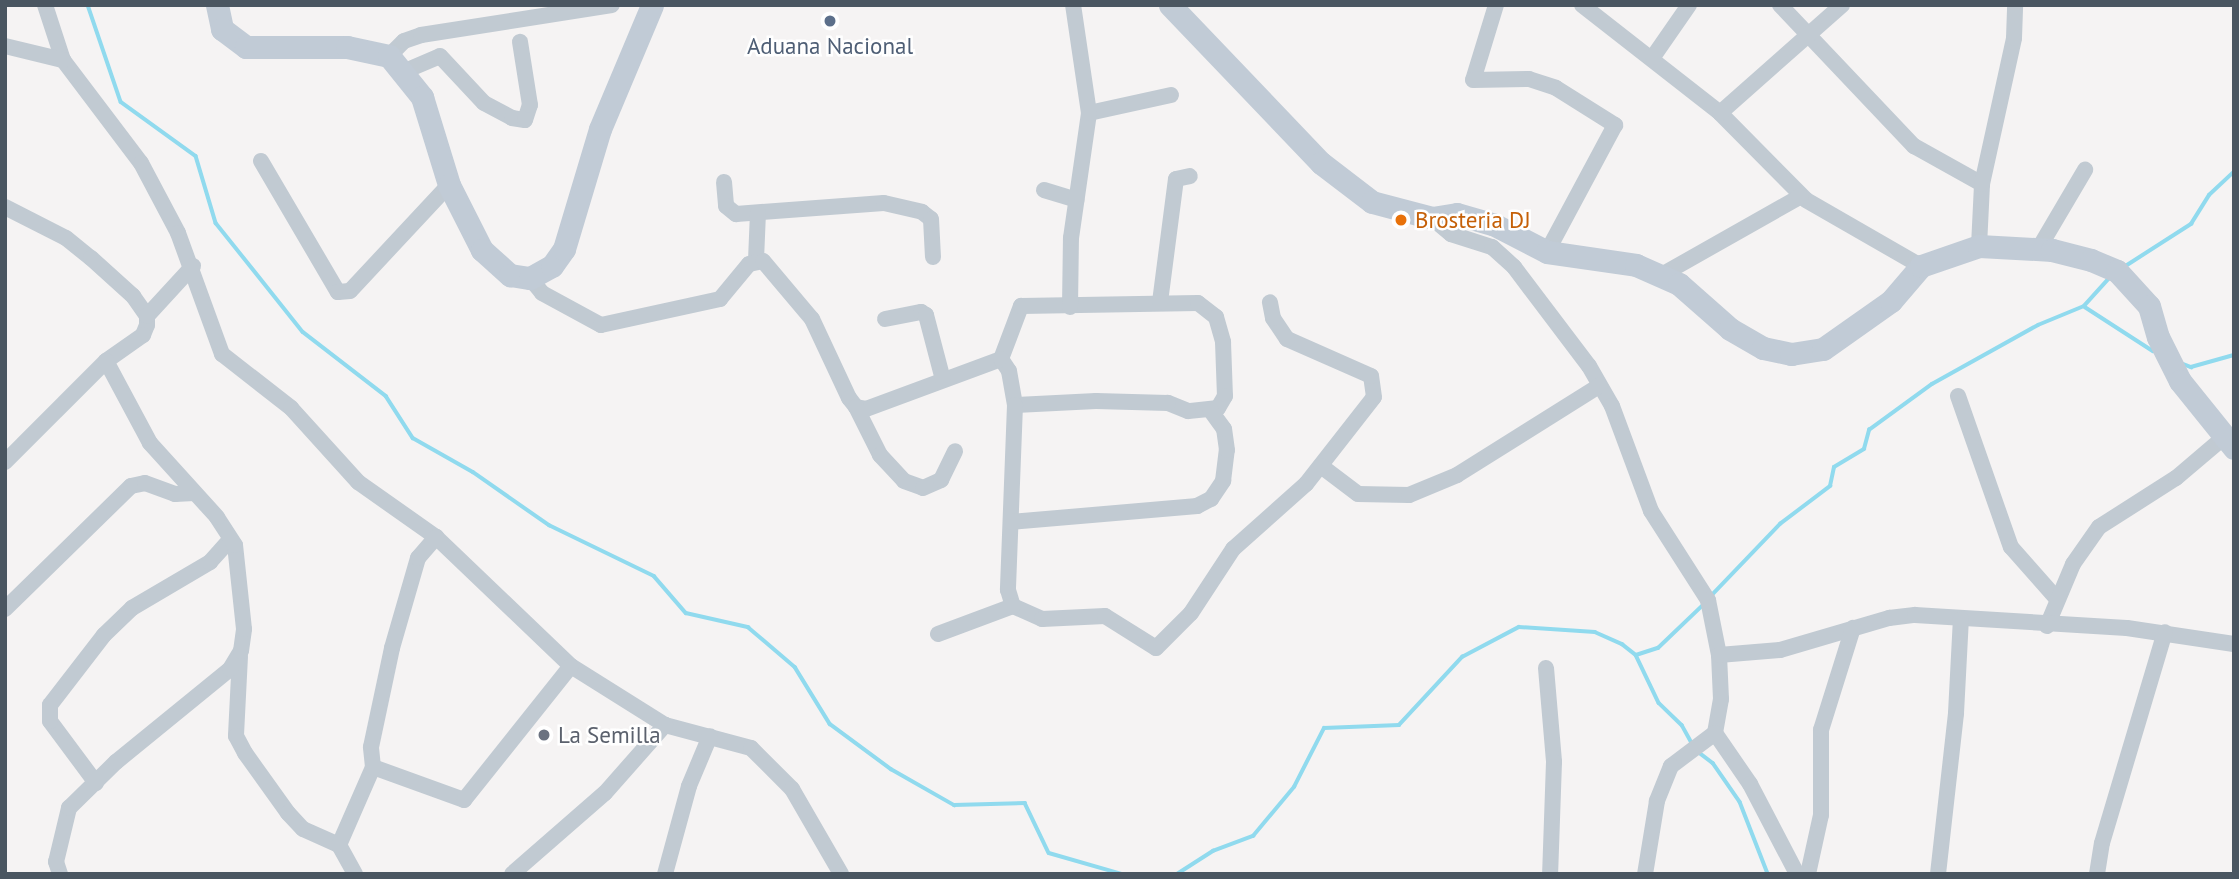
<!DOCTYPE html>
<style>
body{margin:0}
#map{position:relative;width:2239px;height:879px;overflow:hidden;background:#f5f3f3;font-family:"PT Sans",sans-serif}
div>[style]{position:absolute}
.stream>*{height:3.5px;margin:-1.75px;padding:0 1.75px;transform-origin:1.75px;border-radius:1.75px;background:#90daee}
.street>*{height:16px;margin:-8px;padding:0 8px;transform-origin:8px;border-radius:8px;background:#c1cad2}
.secondary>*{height:23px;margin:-11.5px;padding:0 11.5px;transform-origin:11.5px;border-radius:11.5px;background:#c1cbd6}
.dots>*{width:19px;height:19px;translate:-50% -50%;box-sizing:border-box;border:4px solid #fff;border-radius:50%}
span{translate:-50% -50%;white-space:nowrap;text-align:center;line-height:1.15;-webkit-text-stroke:5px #fff;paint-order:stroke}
.service-label{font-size:23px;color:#4e5e75}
.food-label{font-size:23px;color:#c56008}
.left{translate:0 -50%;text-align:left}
.worship-label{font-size:23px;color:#5b616d}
.frame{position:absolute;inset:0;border:7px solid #4a5661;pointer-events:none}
</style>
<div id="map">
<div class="stream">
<div style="left:88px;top:5px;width:102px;rotate:71.2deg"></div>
<div style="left:121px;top:102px;width:92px;rotate:35.8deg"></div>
<div style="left:196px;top:156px;width:70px;rotate:73.4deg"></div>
<div style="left:216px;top:223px;width:139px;rotate:51.4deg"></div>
<div style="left:303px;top:332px;width:105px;rotate:37.6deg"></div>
<div style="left:386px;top:396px;width:50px;rotate:57.3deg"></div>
<div style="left:413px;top:438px;width:69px;rotate:29.5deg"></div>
<div style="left:473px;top:472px;width:93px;rotate:34.9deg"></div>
<div style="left:549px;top:525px;width:117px;rotate:25.9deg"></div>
<div style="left:654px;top:576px;width:49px;rotate:49.1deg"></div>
<div style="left:686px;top:613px;width:64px;rotate:12.7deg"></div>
<div style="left:748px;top:627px;width:62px;rotate:40.4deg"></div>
<div style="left:795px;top:667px;width:67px;rotate:58.4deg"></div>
<div style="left:830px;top:724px;width:76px;rotate:36.4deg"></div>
<div style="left:891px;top:769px;width:73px;rotate:29.7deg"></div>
<div style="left:954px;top:805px;width:71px;rotate:-1.6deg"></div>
<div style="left:1025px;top:803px;width:55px;rotate:64.4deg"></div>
<div style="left:1049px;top:853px;width:76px;rotate:16deg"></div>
<div style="left:2124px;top:267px;width:80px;rotate:-32.7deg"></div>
<div style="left:2191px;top:224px;width:34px;rotate:-58deg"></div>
<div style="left:2209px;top:195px;width:34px;rotate:-43deg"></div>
<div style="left:2085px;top:307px;width:81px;rotate:32.9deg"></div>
<div style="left:2183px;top:364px;width:9px;rotate:21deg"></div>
<div style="left:2191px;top:367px;width:45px;rotate:-15.6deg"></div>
<div style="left:1711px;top:596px;width:100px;rotate:-46.2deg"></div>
<div style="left:1780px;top:524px;width:63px;rotate:-37.2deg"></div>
<div style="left:1830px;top:486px;width:19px;rotate:-78deg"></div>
<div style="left:1834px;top:467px;width:35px;rotate:-31deg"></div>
<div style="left:1864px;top:449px;width:20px;rotate:-75deg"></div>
<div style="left:1869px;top:430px;width:78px;rotate:-36.1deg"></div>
<div style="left:1932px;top:384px;width:121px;rotate:-29.1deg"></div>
<div style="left:2038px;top:325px;width:50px;rotate:-22.4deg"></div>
<div style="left:2084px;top:306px;width:38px;rotate:-48deg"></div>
<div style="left:1636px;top:655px;width:23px;rotate:-18deg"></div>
<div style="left:1658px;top:648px;width:64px;rotate:-43.7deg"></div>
<div style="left:1697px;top:751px;width:20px;rotate:37deg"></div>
<div style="left:1713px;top:763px;width:47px;rotate:55.3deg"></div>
<div style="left:1740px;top:802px;width:77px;rotate:68.7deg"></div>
<div style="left:1177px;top:874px;width:43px;rotate:-32.6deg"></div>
<div style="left:1213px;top:851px;width:43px;rotate:-20.6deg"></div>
<div style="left:1253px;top:836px;width:64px;rotate:-50.1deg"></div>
<div style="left:1294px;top:787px;width:66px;rotate:-63deg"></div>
<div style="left:1324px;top:728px;width:75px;rotate:-2.3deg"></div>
<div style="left:1399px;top:725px;width:93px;rotate:-47.2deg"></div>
<div style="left:1462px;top:657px;width:64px;rotate:-27.8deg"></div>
<div style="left:1519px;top:627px;width:76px;rotate:3.8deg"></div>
<div style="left:1595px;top:632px;width:30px;rotate:24deg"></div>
<div style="left:1622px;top:644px;width:18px;rotate:38deg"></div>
<div style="left:1636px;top:655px;width:53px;rotate:64.4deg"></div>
<div style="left:1659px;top:703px;width:32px;rotate:44deg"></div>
<div style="left:1682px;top:725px;width:23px;rotate:61deg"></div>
</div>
<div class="street">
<div style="left:45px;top:5px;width:58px;rotate:71.9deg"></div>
<div style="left:63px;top:60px;width:129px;rotate:52.9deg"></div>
<div style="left:141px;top:163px;width:79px;rotate:62.1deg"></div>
<div style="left:178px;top:233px;width:129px;rotate:70deg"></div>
<div style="left:222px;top:354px;width:88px;rotate:38deg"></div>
<div style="left:291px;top:408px;width:100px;rotate:47.8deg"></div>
<div style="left:358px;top:482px;width:95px;rotate:35.2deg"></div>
<div style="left:436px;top:537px;width:187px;rotate:43.7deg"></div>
<div style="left:571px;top:666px;width:111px;rotate:32.1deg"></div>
<div style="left:665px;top:725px;width:89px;rotate:15deg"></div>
<div style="left:751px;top:748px;width:58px;rotate:45deg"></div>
<div style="left:792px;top:789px;width:98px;rotate:60deg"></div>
<div style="left:1496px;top:5px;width:78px;rotate:107deg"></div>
<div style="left:1473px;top:80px;width:56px;rotate:-1deg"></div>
<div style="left:1529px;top:79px;width:28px;rotate:18deg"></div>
<div style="left:1556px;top:88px;width:70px;rotate:32.1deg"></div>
<div style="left:1615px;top:125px;width:144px;rotate:118.2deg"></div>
<div style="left:1582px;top:5px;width:175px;rotate:38deg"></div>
<div style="left:1720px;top:113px;width:122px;rotate:45.3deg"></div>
<div style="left:1806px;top:200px;width:133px;rotate:29.9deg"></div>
<div style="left:1780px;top:5px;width:195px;rotate:46.5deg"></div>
<div style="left:1914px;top:146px;width:78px;rotate:29.2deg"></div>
<div style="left:5px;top:46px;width:60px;rotate:13.6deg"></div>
<div style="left:389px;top:56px;width:21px;rotate:-45deg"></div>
<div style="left:404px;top:41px;width:18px;rotate:-19deg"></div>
<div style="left:421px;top:35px;width:193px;rotate:-8.9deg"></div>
<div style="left:1653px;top:57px;width:63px;rotate:-55.3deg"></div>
<div style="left:405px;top:71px;width:38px;rotate:-23deg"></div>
<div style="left:440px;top:56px;width:64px;rotate:46.9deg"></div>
<div style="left:484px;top:103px;width:32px;rotate:28deg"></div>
<div style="left:512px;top:118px;width:13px;rotate:9deg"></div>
<div style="left:525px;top:120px;width:16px;rotate:-72deg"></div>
<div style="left:530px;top:105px;width:64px;rotate:-99deg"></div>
<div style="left:1089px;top:113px;width:84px;rotate:-12.4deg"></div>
<div style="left:1720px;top:113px;width:163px;rotate:-41.5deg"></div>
<div style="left:261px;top:161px;width:152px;rotate:59.6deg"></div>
<div style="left:338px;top:292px;width:12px;rotate:-5deg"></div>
<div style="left:350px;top:291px;width:145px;rotate:-47deg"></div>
<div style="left:724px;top:182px;width:24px;rotate:85deg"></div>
<div style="left:726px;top:206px;width:13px;rotate:39deg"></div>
<div style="left:736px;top:214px;width:148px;rotate:-4.3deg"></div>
<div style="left:884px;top:203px;width:39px;rotate:13deg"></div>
<div style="left:922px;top:212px;width:11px;rotate:38deg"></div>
<div style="left:931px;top:219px;width:38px;rotate:87deg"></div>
<div style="left:1044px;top:190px;width:34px;rotate:17deg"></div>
<div style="left:5px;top:207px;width:68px;rotate:26.9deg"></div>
<div style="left:66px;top:238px;width:32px;rotate:39deg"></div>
<div style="left:91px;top:258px;width:57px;rotate:42.1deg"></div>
<div style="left:133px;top:296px;width:24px;rotate:55deg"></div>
<div style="left:147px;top:316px;width:9px;rotate:90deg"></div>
<div style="left:147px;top:325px;width:11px;rotate:112deg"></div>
<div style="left:143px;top:335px;width:45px;rotate:144.9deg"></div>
<div style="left:106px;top:361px;width:143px;rotate:135deg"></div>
<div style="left:1432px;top:218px;width:25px;rotate:40deg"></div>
<div style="left:1451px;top:234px;width:43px;rotate:17.6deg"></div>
<div style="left:1492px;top:247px;width:30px;rotate:42deg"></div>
<div style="left:1514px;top:267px;width:124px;rotate:52.9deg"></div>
<div style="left:1589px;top:366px;width:46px;rotate:60.1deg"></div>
<div style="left:1612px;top:406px;width:112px;rotate:69.6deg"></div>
<div style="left:1651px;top:511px;width:106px;rotate:57.4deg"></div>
<div style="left:1708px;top:600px;width:56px;rotate:78.7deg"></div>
<div style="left:1719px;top:655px;width:44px;rotate:87.4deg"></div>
<div style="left:1721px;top:699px;width:35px;rotate:100deg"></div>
<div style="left:1715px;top:733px;width:55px;rotate:143.1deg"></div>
<div style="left:1671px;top:766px;width:38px;rotate:112deg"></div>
<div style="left:1657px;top:801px;width:74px;rotate:99.3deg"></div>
<div style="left:1979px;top:246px;width:62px;rotate:-87.2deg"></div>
<div style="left:1982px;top:184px;width:149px;rotate:-77.6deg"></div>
<div style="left:2014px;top:38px;width:33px;rotate:-88deg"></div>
<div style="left:2039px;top:248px;width:91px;rotate:-59.5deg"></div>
<div style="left:756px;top:260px;width:47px;rotate:-87.6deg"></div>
<div style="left:1658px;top:277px;width:164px;rotate:-29.5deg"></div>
<div style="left:530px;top:278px;width:19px;rotate:51deg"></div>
<div style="left:542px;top:293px;width:67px;rotate:28.5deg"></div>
<div style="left:601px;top:325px;width:122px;rotate:-12.3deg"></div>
<div style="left:720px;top:299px;width:45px;rotate:-50.4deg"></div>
<div style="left:749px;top:264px;width:14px;rotate:-12deg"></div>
<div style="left:763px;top:261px;width:76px;rotate:49.8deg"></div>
<div style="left:812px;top:319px;width:87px;rotate:64.9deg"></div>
<div style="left:849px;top:398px;width:11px;rotate:52deg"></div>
<div style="left:856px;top:407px;width:10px;rotate:11deg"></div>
<div style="left:866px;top:409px;width:144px;rotate:-20.3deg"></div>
<div style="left:1001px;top:359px;width:57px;rotate:-69.3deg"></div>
<div style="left:1021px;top:306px;width:177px;rotate:-1deg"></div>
<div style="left:1198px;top:303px;width:23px;rotate:38deg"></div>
<div style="left:1216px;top:317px;width:26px;rotate:74deg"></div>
<div style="left:1223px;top:342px;width:54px;rotate:87.9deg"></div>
<div style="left:1225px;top:396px;width:14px;rotate:120deg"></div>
<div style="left:1218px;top:408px;width:30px;rotate:174deg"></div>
<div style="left:1188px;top:411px;width:22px;rotate:-158deg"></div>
<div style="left:1168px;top:403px;width:72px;rotate:-178.4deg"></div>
<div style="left:1096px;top:401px;width:81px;rotate:177.2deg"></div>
<div style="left:1160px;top:302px;width:124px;rotate:-82.6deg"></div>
<div style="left:1176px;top:179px;width:14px;rotate:-12deg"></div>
<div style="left:1070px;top:307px;width:69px;rotate:-89.2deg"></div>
<div style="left:1071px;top:238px;width:126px;rotate:-81.8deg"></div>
<div style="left:1089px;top:113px;width:109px;rotate:-98.4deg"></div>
<div style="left:147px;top:316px;width:68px;rotate:-47.4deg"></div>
<div style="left:885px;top:319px;width:37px;rotate:-11deg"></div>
<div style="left:921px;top:312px;width:6px;rotate:31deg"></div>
<div style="left:926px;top:315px;width:67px;rotate:75.3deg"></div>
<div style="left:1001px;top:359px;width:14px;rotate:56deg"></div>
<div style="left:1009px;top:371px;width:35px;rotate:80deg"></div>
<div style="left:1015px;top:405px;width:185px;rotate:92.2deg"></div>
<div style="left:1008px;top:590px;width:17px;rotate:73deg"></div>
<div style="left:1013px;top:606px;width:32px;rotate:24deg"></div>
<div style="left:1042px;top:619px;width:63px;rotate:-2.7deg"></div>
<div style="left:1105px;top:616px;width:60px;rotate:32.1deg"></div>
<div style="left:1156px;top:648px;width:49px;rotate:-45deg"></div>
<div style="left:1191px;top:613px;width:77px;rotate:-56.7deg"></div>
<div style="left:1233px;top:549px;width:98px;rotate:-41.7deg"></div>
<div style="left:1306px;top:484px;width:110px;rotate:-52deg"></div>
<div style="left:1374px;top:397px;width:21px;rotate:-98deg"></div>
<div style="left:1371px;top:376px;width:92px;rotate:-156.2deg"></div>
<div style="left:1287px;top:339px;width:25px;rotate:-124deg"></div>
<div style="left:1273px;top:318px;width:16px;rotate:-101deg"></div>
<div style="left:1958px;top:396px;width:160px;rotate:70.7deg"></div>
<div style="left:2011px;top:547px;width:69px;rotate:48.5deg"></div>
<div style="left:856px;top:407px;width:54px;rotate:63.4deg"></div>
<div style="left:880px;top:455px;width:35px;rotate:47deg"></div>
<div style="left:904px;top:481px;width:20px;rotate:20deg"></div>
<div style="left:923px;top:488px;width:20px;rotate:-24deg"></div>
<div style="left:941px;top:480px;width:32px;rotate:-64deg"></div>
<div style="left:1321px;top:466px;width:46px;rotate:37.1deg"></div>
<div style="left:1358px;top:494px;width:51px;rotate:1.1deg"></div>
<div style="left:1409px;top:495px;width:52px;rotate:-22.6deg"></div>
<div style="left:1457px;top:475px;width:168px;rotate:-32.1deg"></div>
<div style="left:1011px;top:522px;width:187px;rotate:-4.9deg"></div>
<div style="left:1197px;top:506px;width:16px;rotate:-27deg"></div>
<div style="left:1211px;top:499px;width:22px;rotate:-56deg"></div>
<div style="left:1223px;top:481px;width:31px;rotate:-83deg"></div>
<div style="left:1227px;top:450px;width:21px;rotate:-98deg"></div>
<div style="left:1224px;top:429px;width:24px;rotate:-126deg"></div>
<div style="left:5px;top:609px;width:176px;rotate:-44.3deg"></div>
<div style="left:131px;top:486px;width:14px;rotate:-12deg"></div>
<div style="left:145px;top:483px;width:32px;rotate:20deg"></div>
<div style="left:175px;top:494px;width:19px;rotate:-3deg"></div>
<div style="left:2047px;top:626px;width:67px;rotate:-67.2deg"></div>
<div style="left:2073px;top:564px;width:45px;rotate:-54.9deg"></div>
<div style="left:2099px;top:527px;width:91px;rotate:-32.5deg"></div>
<div style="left:2176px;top:478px;width:62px;rotate:-40.4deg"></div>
<div style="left:938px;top:634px;width:80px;rotate:-20.5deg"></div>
<div style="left:1719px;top:655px;width:61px;rotate:-4.7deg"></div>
<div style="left:1780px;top:650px;width:114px;rotate:-16.4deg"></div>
<div style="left:1889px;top:618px;width:26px;rotate:-7deg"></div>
<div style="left:1915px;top:615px;width:212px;rotate:3.5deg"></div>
<div style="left:2127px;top:628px;width:108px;rotate:8.5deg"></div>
<div style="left:240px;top:656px;width:80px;rotate:92.9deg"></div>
<div style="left:236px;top:736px;width:19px;rotate:62deg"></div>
<div style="left:245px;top:753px;width:74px;rotate:54.4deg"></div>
<div style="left:288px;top:813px;width:22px;rotate:47deg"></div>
<div style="left:303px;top:829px;width:39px;rotate:24deg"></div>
<div style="left:339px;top:845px;width:33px;rotate:61deg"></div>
<div style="left:1546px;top:668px;width:94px;rotate:85.1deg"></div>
<div style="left:1554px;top:762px;width:112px;rotate:92deg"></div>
<div style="left:1715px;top:733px;width:62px;rotate:55.5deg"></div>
<div style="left:1750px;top:784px;width:102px;rotate:62.4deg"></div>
<div style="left:373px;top:767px;width:97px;rotate:19.9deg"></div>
<div style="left:464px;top:800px;width:171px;rotate:-51.4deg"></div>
<div style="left:96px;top:783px;width:77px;rotate:-126.6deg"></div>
<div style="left:50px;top:721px;width:16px;rotate:-90deg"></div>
<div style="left:50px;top:705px;width:88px;rotate:-52.4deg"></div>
<div style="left:104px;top:635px;width:39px;rotate:-44deg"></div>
<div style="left:132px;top:608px;width:91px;rotate:-30.5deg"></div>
<div style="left:210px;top:562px;width:28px;rotate:-48deg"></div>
<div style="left:339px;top:845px;width:85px;rotate:-66.4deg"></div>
<div style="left:373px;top:767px;width:20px;rotate:-96deg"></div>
<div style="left:371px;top:747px;width:101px;rotate:-78deg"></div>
<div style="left:392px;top:648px;width:94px;rotate:-73.9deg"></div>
<div style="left:418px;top:558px;width:28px;rotate:-49deg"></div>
<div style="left:60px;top:874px;width:13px;rotate:-108deg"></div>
<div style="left:56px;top:862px;width:56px;rotate:-76.5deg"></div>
<div style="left:69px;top:808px;width:66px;rotate:-44.4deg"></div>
<div style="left:116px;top:762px;width:147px;rotate:-39.2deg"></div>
<div style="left:230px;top:669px;width:21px;rotate:-59deg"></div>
<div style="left:241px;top:651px;width:22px;rotate:-82deg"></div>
<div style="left:244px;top:629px;width:84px;rotate:-96.1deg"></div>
<div style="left:235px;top:545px;width:33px;rotate:-123deg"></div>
<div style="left:217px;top:517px;width:100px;rotate:-132.2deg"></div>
<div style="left:150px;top:443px;width:93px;rotate:-118.2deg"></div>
<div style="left:512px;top:874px;width:123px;rotate:-41.1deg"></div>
<div style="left:605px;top:793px;width:91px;rotate:-48.6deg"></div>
<div style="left:665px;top:874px;width:91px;rotate:-74.7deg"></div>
<div style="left:689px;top:786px;width:54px;rotate:-67.2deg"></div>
<div style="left:1808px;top:874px;width:60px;rotate:-77.6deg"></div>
<div style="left:1821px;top:815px;width:85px;rotate:-90deg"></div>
<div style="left:1821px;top:730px;width:107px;rotate:-72.6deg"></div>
<div style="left:1938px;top:874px;width:162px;rotate:-83.6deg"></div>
<div style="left:1956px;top:713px;width:94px;rotate:-87deg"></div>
<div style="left:2097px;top:874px;width:31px;rotate:-81deg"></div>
<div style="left:2102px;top:843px;width:220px;rotate:-73.4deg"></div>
</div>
<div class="secondary">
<div style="left:217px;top:5px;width:25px;rotate:78deg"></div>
<div style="left:222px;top:29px;width:30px;rotate:37deg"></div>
<div style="left:246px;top:47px;width:101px"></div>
<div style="left:347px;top:47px;width:43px;rotate:12.1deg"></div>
<div style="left:389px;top:56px;width:53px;rotate:51.2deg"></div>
<div style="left:422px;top:97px;width:92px;rotate:72.9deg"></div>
<div style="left:449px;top:185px;width:73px;rotate:63.1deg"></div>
<div style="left:482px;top:250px;width:38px;rotate:42deg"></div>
<div style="left:510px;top:275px;width:20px;rotate:9deg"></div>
<div style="left:530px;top:278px;width:25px;rotate:-29deg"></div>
<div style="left:552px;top:266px;width:21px;rotate:-55deg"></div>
<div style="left:564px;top:249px;width:125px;rotate:-73.3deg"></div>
<div style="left:600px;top:129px;width:134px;rotate:-67.2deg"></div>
<div style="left:1170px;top:5px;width:219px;rotate:46.3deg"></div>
<div style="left:1321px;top:163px;width:64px;rotate:37.4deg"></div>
<div style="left:1372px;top:202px;width:62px;rotate:14.9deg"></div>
<div style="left:1432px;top:218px;width:25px;rotate:-9deg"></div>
<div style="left:1457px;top:214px;width:37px;rotate:16deg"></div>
<div style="left:1493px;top:224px;width:61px;rotate:27.4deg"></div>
<div style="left:1547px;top:252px;width:90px;rotate:8.3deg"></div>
<div style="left:1636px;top:265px;width:47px;rotate:23.8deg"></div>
<div style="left:1679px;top:284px;width:68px;rotate:41.4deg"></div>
<div style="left:1730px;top:329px;width:38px;rotate:30deg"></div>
<div style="left:1763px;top:348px;width:29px;rotate:12deg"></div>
<div style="left:1791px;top:354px;width:32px;rotate:-9deg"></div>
<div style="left:1823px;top:349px;width:83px;rotate:-35.2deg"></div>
<div style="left:1891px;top:301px;width:46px;rotate:-49.4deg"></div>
<div style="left:1921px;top:266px;width:61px;rotate:-19deg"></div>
<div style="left:1979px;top:246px;width:73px;rotate:3.1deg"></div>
<div style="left:2052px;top:250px;width:40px;rotate:14.4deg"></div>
<div style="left:2091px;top:260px;width:28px;rotate:23deg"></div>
<div style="left:2117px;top:271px;width:47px;rotate:47.6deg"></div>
<div style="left:2149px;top:306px;width:32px;rotate:74deg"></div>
<div style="left:2158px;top:337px;width:49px;rotate:63.4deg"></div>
<div style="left:2180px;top:381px;width:86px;rotate:51.1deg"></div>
</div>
<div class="dots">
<div style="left:830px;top:21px;background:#5c6f8a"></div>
<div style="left:1401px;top:220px;background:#e8710a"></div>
<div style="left:544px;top:735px;background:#6b7280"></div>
</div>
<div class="service-label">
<span style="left:830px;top:46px">Aduana Nacional</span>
</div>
<div class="food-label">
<span class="left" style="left:1415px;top:220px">Brosteria DJ</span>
</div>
<div class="worship-label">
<span class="left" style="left:558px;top:735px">La Semilla</span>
</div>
<div class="frame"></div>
</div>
